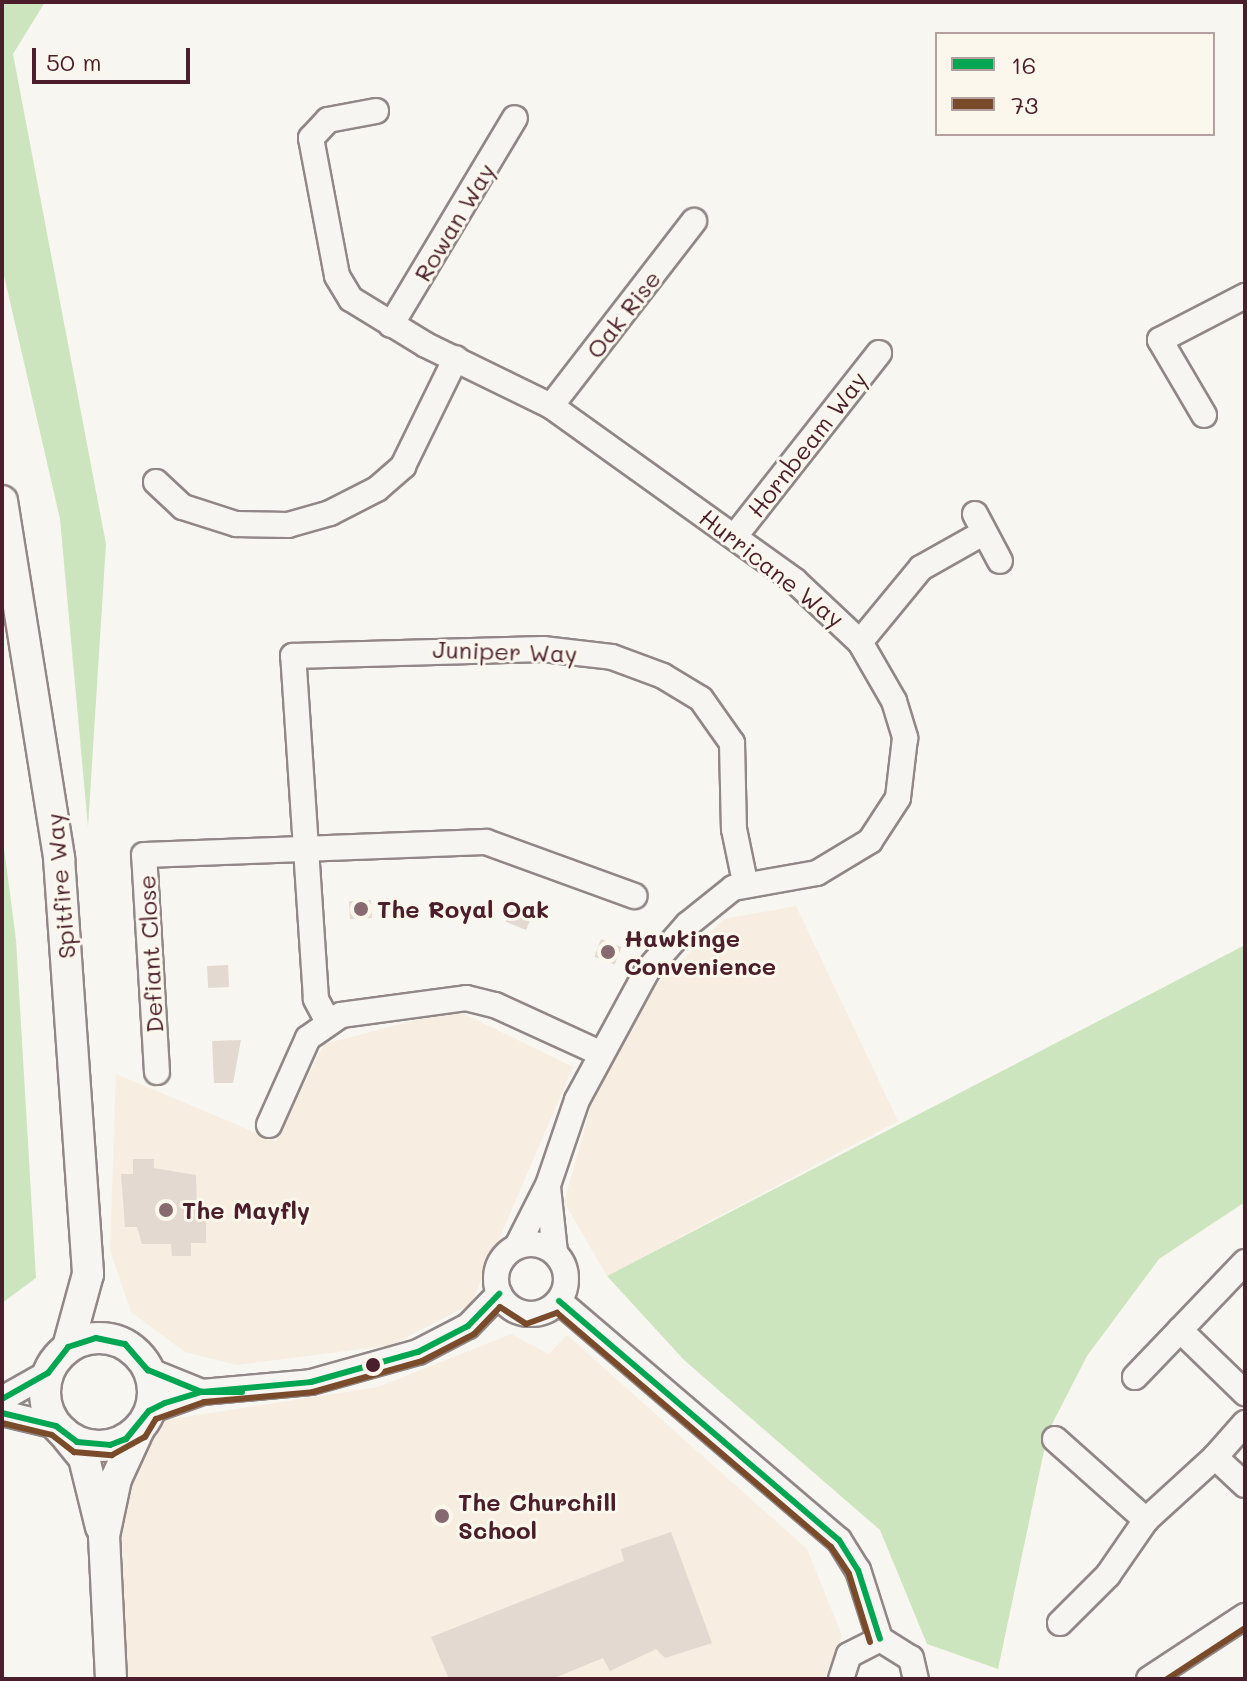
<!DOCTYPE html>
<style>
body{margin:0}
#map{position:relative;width:1247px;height:1681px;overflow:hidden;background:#f8f6f0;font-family:Mali,sans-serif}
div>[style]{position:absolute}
.built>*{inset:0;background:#f7ede1}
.green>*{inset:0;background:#cde5be}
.building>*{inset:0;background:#e3d9d0;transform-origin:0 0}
.roads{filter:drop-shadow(2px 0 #918787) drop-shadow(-2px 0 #918787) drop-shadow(0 2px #918787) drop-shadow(0 -2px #918787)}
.minor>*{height:24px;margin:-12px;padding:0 12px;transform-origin:12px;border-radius:12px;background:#f6f5f1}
.minor>.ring{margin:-12px;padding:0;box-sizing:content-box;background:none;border:24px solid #f6f5f1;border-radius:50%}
.major>*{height:30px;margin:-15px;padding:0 15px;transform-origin:15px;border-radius:15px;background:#f6f5f1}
.major>.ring{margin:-15px;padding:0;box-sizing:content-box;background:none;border:30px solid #f6f5f1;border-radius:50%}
.bus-1>*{height:6px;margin:-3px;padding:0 3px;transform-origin:3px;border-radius:3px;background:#00a651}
.bus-2>*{height:6px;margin:-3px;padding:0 3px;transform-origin:3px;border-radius:3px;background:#7a4b2a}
.dots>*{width:22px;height:22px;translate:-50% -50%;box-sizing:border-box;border:4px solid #fbf7ec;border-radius:50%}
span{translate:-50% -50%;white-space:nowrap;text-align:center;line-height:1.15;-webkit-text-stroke:6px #fbf7ec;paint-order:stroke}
.street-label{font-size:24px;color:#4a1f2b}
.poi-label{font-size:24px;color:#4a1f2b;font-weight:700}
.left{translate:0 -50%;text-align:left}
.frame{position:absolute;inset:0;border:4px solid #4a1f2b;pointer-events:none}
.legend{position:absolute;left:935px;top:32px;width:280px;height:104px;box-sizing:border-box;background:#fbf7ec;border:2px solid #b4a19f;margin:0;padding:10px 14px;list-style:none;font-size:24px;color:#4a1f2b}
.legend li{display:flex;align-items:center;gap:16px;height:40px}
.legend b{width:40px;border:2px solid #b4a19f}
.scale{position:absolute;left:32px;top:48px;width:158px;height:36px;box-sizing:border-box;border:4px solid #4a1f2b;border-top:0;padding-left:10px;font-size:24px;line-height:28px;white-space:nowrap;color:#4a1f2b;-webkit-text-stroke:6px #fbf7ec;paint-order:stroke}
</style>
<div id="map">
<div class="built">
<div style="clip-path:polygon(796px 906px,898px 1121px,607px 1276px,564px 1202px,597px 1085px,648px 993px,724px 919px)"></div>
<div style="clip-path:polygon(456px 1010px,573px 1067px,471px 1304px,392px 1345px,237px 1365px,185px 1352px,131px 1312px,110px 1250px,116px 1074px,276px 1141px,324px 1044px)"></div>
<div style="clip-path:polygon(511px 1334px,549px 1354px,567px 1335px,807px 1549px,842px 1636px,824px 1679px,129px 1679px,108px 1543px,138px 1450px,159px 1421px,378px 1387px)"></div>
</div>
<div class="green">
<div style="clip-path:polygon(2px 2px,45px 2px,13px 54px,106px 544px,88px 827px,60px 519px,2px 267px)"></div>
<div style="clip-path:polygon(2px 832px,16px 940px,36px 1278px,2px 1303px)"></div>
<div style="clip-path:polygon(1245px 945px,1245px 1202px,1159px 1259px,1087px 1356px,1048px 1432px,998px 1669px,927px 1644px,880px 1530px,684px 1360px,607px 1276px)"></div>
</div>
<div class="building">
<div style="left:371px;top:900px;width:18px;height:22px;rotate:87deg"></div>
<div style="left:512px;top:906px;width:22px;height:17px;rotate:22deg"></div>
<div style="left:601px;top:939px;width:22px;height:19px;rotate:21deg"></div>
<div style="left:228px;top:965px;width:22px;height:21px;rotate:87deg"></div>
<div style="clip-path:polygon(241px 1040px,233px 1083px,214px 1083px,212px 1041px)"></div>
<div style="clip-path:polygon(133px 1159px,154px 1159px,154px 1168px,196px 1175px,197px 1217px,206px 1217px,206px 1243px,191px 1243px,191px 1256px,172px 1256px,171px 1244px,142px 1244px,137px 1227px,125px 1227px,121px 1174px,133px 1174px)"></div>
<div style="clip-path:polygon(671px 1532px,712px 1643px,665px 1658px,656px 1649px,610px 1671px,603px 1658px,552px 1679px,449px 1679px,431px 1637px,624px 1561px,621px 1549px)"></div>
</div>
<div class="roads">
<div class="minor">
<div style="left:376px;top:111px;width:49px;rotate:169.4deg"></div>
<div style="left:328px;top:120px;width:25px;rotate:133deg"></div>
<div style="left:311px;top:138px;width:140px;rotate:79.3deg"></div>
<div style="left:337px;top:276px;width:27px;rotate:59deg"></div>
<div style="left:351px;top:299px;width:88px;rotate:31.5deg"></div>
<div style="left:426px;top:345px;width:139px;rotate:26deg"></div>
<div style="left:551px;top:406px;width:300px;rotate:35.6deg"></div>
<div style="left:795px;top:581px;width:89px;rotate:43.2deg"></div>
<div style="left:860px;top:642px;width:68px;rotate:60deg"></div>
<div style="left:894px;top:701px;width:39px;rotate:73deg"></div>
<div style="left:905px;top:738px;width:60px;rotate:96.7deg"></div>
<div style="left:898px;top:798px;width:51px;rotate:123.1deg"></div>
<div style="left:870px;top:841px;width:62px;rotate:148.9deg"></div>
<div style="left:817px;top:873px;width:85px;rotate:169.9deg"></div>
<div style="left:733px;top:888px;width:58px;rotate:141.3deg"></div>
<div style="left:688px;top:924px;width:62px;rotate:131.1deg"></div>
<div style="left:647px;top:971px;width:147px;rotate:118.5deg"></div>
<div style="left:577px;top:1100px;width:90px;rotate:108.8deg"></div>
<div style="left:548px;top:1185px;width:68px;rotate:116.9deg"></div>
<div style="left:391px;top:325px;width:241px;rotate:-59.1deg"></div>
<div style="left:551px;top:406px;width:234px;rotate:-52.3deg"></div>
<div style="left:1204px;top:415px;width:87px;rotate:-120.4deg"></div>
<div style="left:1160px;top:340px;width:96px;rotate:-27.4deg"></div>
<div style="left:156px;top:482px;width:37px;rotate:43deg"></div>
<div style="left:183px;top:507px;width:56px;rotate:17.8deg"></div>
<div style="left:236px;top:524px;width:52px;rotate:1.1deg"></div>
<div style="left:288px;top:525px;width:44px;rotate:-15.9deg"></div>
<div style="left:330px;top:513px;width:53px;rotate:-27.1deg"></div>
<div style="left:377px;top:489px;width:35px;rotate:-41deg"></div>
<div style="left:403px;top:466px;width:120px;rotate:-63.9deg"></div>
<div style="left:975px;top:514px;width:53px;rotate:62deg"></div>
<div style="left:735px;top:536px;width:233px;rotate:-51.8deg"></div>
<div style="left:860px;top:642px;width:96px;rotate:-50.5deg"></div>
<div style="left:921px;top:568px;width:71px;rotate:-29.4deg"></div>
<div style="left:327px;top:1020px;width:24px;rotate:-118deg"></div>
<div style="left:316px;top:999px;width:344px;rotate:-93.8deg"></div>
<div style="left:293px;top:656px;width:250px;rotate:-1.6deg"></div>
<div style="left:543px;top:649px;width:69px;rotate:6.6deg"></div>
<div style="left:612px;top:657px;width:54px;rotate:20.4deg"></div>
<div style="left:663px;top:676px;width:44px;rotate:31.2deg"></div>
<div style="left:701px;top:699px;width:54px;rotate:54.8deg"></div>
<div style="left:732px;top:743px;width:86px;rotate:88.7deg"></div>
<div style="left:734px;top:829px;width:54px;rotate:78.3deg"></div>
<div style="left:157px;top:1072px;width:217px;rotate:-93.4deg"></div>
<div style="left:144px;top:855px;width:342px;rotate:-2.2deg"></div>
<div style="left:486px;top:842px;width:158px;rotate:20deg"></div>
<div style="left:269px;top:1125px;width:95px;rotate:-65.9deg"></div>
<div style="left:308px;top:1038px;width:40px;rotate:-34.9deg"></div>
<div style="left:341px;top:1015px;width:126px;rotate:-7.7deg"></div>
<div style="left:466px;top:998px;width:30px;rotate:14deg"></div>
<div style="left:495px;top:1005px;width:115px;rotate:24.6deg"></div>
<div style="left:548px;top:1187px;width:65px;rotate:83.9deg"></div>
<div class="ring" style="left:496px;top:1244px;width:46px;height:46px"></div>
<div style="left:559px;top:1301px;width:368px;rotate:40.5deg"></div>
<div style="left:839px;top:1540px;width:36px;rotate:58deg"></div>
<div style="left:858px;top:1570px;width:72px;rotate:72.3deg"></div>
<div style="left:1180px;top:1330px;width:94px;rotate:-46.3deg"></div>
<div style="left:148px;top:1370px;width:58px;rotate:22.2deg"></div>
<div style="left:202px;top:1392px;width:109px;rotate:-5.2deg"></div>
<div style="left:311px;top:1382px;width:111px;rotate:-15.7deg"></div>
<div style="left:418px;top:1352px;width:56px;rotate:-27.5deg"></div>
<div style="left:468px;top:1326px;width:45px;rotate:-45.9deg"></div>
<div style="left:1135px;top:1377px;width:65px;rotate:-46.2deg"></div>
<div style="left:1180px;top:1330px;width:91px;rotate:44.1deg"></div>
<div style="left:2px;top:1399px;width:53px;rotate:-29.5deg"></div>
<div style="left:149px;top:1411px;width:56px;rotate:-19.7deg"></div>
<div style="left:2px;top:1413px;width:56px;rotate:13.5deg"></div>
<div style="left:1245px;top:1423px;width:45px;rotate:131.4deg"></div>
<div style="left:1215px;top:1457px;width:41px;rotate:43deg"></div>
<div style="left:1055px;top:1439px;width:122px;rotate:41.7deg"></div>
<div style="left:1060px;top:1623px;width:68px;rotate:-45deg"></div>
<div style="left:1108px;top:1575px;width:67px;rotate:-55.4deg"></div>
<div style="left:1146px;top:1520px;width:93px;rotate:-42.4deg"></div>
<div style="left:841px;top:1679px;width:25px;rotate:-72deg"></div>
<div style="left:849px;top:1655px;width:35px;rotate:-27deg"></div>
<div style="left:880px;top:1639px;width:36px;rotate:32deg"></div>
<div style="left:911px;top:1658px;width:22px;rotate:77deg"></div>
<div style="left:1149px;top:1679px;width:115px;rotate:-33.3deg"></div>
</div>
<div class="major">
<div style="left:2px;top:501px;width:362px;rotate:80.9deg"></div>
<div style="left:59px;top:858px;width:417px;rotate:86deg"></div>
<div style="left:88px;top:1274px;width:76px;rotate:105.3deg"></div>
<div class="ring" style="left:45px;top:1338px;width:78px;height:78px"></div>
<div style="left:63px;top:1432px;width:33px;rotate:51deg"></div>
<div style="left:84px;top:1458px;width:71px;rotate:76.2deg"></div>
<div style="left:111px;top:1679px;width:143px;rotate:-92.8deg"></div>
<div style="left:104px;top:1536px;width:58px;rotate:-78.1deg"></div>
<div style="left:116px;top:1479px;width:55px;rotate:-65.3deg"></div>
</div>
</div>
<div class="bus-1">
<div style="left:559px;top:1301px;width:368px;rotate:40.5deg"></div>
<div style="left:839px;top:1540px;width:36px;rotate:58deg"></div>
<div style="left:858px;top:1570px;width:72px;rotate:72.3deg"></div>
<div style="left:2px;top:1399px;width:53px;rotate:-29.5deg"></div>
<div style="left:48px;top:1373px;width:33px;rotate:-52deg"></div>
<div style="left:68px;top:1347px;width:29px;rotate:-18deg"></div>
<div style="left:96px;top:1338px;width:30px;rotate:12deg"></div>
<div style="left:125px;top:1344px;width:35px;rotate:49deg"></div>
<div style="left:148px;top:1370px;width:58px;rotate:22.2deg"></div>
<div style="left:202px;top:1392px;width:109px;rotate:-5.2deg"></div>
<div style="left:311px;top:1382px;width:111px;rotate:-15.7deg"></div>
<div style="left:418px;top:1352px;width:56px;rotate:-27.5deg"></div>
<div style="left:468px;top:1326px;width:45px;rotate:-45.9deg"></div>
<div style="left:2px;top:1413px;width:56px;rotate:13.5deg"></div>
<div style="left:56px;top:1426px;width:26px;rotate:37deg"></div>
<div style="left:77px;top:1442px;width:33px;rotate:5deg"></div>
<div style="left:110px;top:1445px;width:17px;rotate:-21deg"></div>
<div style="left:126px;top:1439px;width:36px;rotate:-51deg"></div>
<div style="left:149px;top:1411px;width:18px;rotate:-27deg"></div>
<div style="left:165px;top:1403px;width:39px;rotate:-17deg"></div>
<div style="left:202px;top:1392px;width:40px"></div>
</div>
<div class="bus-2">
<div style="left:2px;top:1423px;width:51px;rotate:13.5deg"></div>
<div style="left:52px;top:1435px;width:28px;rotate:38deg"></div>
<div style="left:74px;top:1452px;width:38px;rotate:5deg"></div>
<div style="left:112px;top:1455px;width:38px;rotate:-29deg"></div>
<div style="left:145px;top:1437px;width:21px;rotate:-59deg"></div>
<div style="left:156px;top:1419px;width:51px;rotate:-19.5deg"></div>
<div style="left:204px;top:1402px;width:109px;rotate:-5.2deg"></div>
<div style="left:313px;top:1392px;width:113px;rotate:-15.9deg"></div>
<div style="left:422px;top:1361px;width:59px;rotate:-27.4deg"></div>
<div style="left:474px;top:1334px;width:37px;rotate:-46deg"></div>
<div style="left:500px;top:1307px;width:31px;rotate:33deg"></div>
<div style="left:526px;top:1324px;width:33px;rotate:-20deg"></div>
<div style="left:557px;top:1313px;width:360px;rotate:40.5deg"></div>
<div style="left:831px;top:1547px;width:32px;rotate:56deg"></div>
<div style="left:849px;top:1574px;width:71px;rotate:72.8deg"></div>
<div style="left:1167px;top:1679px;width:93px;rotate:-33.2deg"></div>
</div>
<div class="dots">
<div style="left:361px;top:909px;background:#876a70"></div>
<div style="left:608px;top:952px;background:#876a70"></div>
<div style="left:166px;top:1210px;background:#876a70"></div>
<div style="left:373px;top:1365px;background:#4a1f2b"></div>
<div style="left:442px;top:1516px;background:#876a70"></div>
</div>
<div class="street-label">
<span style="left:454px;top:222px;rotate:-59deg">Rowan Way</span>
<span style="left:623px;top:314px;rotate:-52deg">Oak Rise</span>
<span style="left:807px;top:444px;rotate:-52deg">Hornbeam Way</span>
<span style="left:772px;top:568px;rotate:38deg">Hurricane Way</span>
<span style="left:505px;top:651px;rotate:2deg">Juniper Way</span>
<span style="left:60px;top:886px;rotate:-95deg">Spitfire Way</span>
<span style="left:150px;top:954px;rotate:-93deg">Defiant Close</span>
</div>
<div class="poi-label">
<span class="left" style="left:377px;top:909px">The Royal Oak</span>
<span class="left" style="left:624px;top:952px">Hawkinge<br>Convenience</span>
<span class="left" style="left:182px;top:1210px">The Mayfly</span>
<span class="left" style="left:458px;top:1516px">The Churchill<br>School</span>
</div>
<div class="frame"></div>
<ul class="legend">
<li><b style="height:10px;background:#00a651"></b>16</li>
<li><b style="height:10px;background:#7a4b2a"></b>73</li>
</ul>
<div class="scale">50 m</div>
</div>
